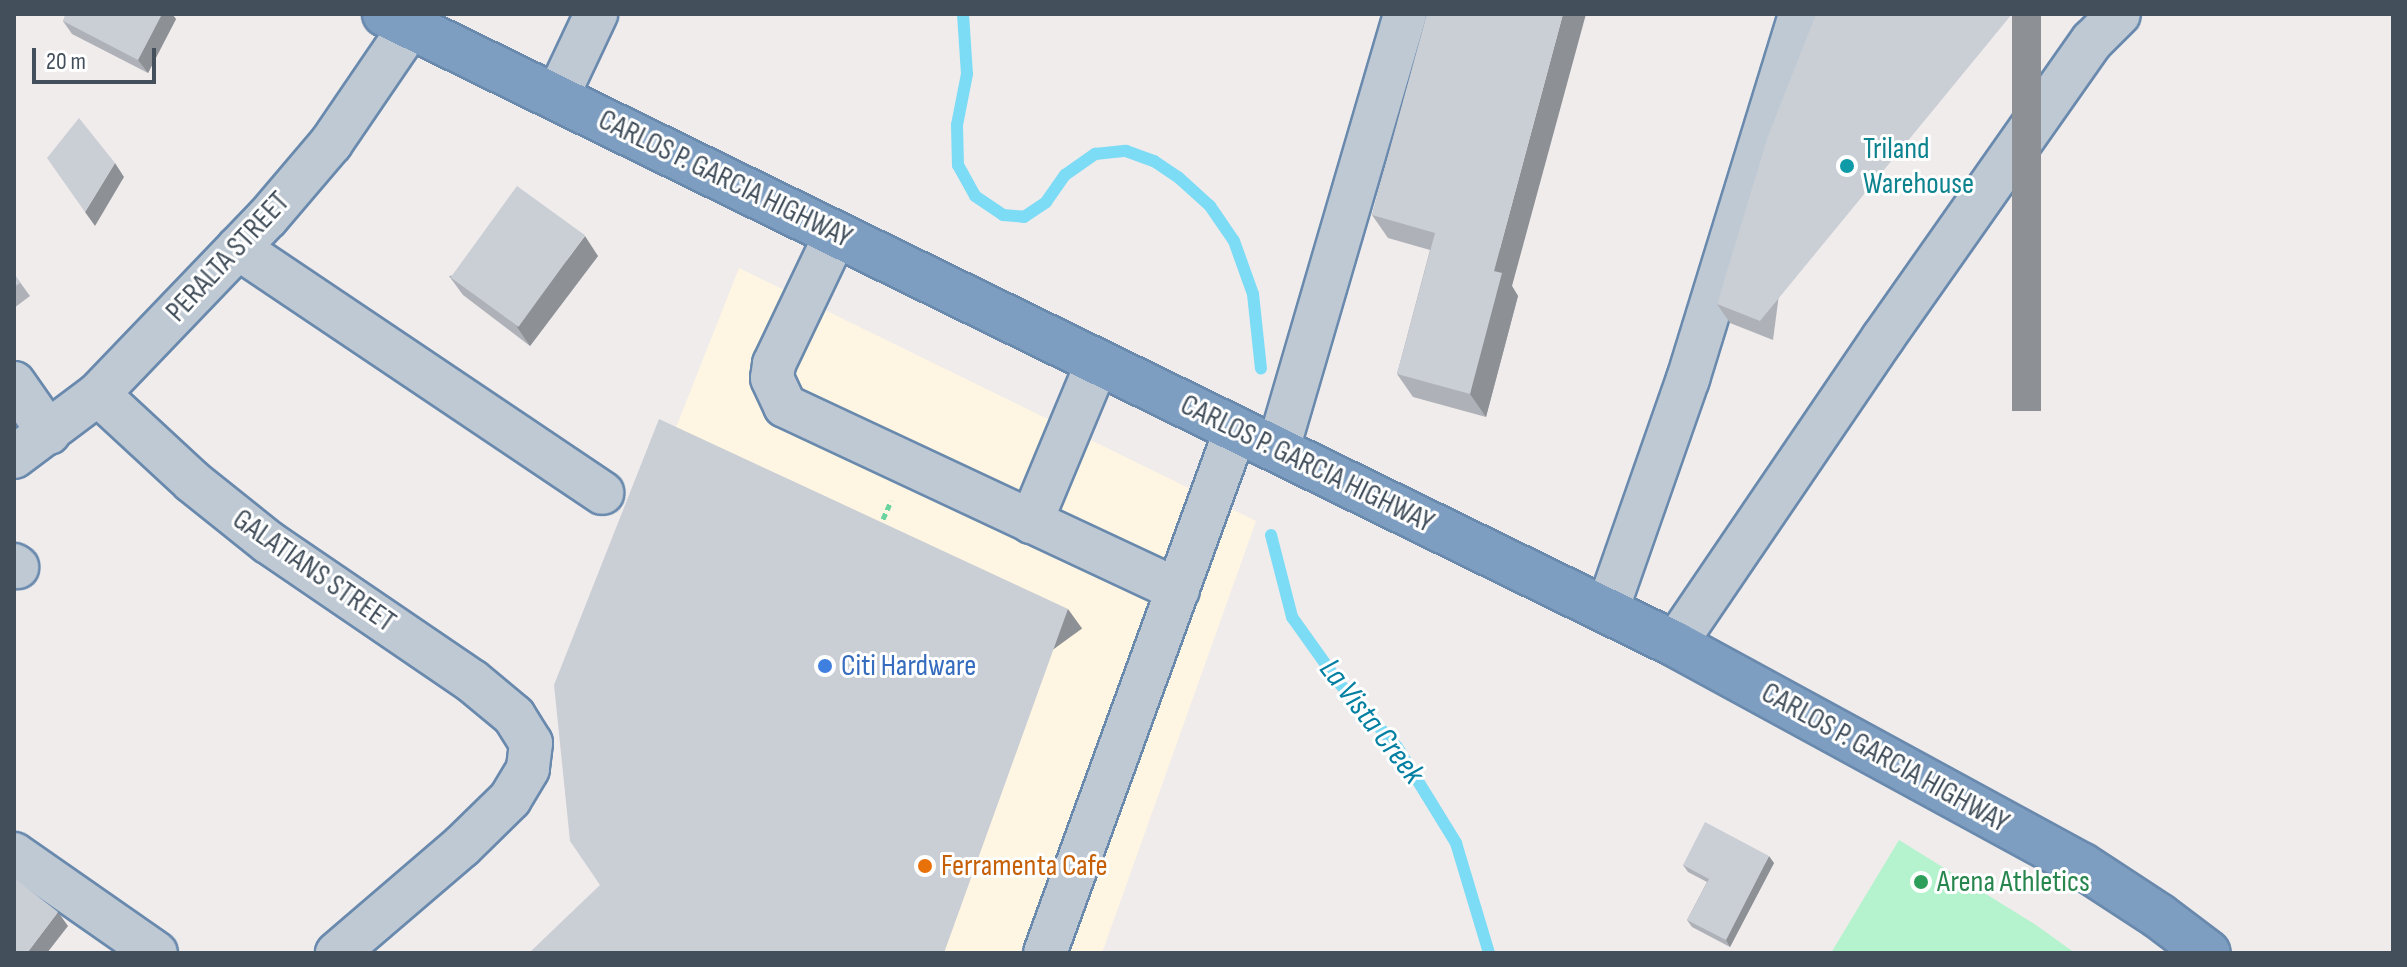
<!DOCTYPE html>
<style>
body{margin:0}
#map{position:relative;width:2407px;height:967px;overflow:hidden;background:#f0ecec;font-family:"Sofia Sans Condensed",sans-serif}
div>[style]{position:absolute}
.commercial>*{inset:0;background:#fef6e2}
.green>*{inset:0;background:#b4f3cd}
.stream>*{height:12px;margin:-6px;padding:0 6px;transform-origin:6px;border-radius:6px;background:#7cdbf5}
.path>*{height:5px;margin-top:-2.5px;transform-origin:0;background:repeating-linear-gradient(90deg,#69d4a0 0 6px,transparent 0 10px)}
.roads{filter:drop-shadow(2px 0 #6989ad) drop-shadow(-2px 0 #6989ad) drop-shadow(0 2px #6989ad) drop-shadow(0 -2px #6989ad)}
.minor>*{height:42px;margin:-21px;padding:0 21px;transform-origin:21px;border-radius:21px;background:#bec9d4}
.highway>*{height:44px;margin:-22px;padding:0 22px;transform-origin:22px;border-radius:22px;background:#7e9ec1}
.wall>*{inset:0;background:#aeb1b7}
.shaded-wall>*{inset:0;background:#8d9095;transform-origin:0 0}
.building>*{inset:0;background:#caced5;transform-origin:0 0}
.dots>*{width:22px;height:22px;translate:-50% -50%;box-sizing:border-box;border:4px solid #fff;border-radius:50%}
span{translate:-50% -50%;white-space:nowrap;text-align:center;line-height:1.15;-webkit-text-stroke:6px #fff;paint-order:stroke}
.culture-label{font-size:30px;color:#0d838f}
.left{translate:0 -50%;text-align:left}
.street-label{font-size:30px;color:#43505c}
.shop-label{font-size:30px;color:#366cbe}
.food-label{font-size:30px;color:#c56008}
.leisure-label{font-size:30px;color:#27864d}
.water-label{font-size:32px;color:#027fa1;font-style:italic}
.frame{position:absolute;inset:0;border:16px solid #43505c;pointer-events:none}
.scale{position:absolute;left:32px;top:48px;width:124px;height:36px;box-sizing:border-box;border:4px solid #43505c;border-top:0;padding-left:10px;font-size:24px;line-height:28px;white-space:nowrap;color:#43505c;-webkit-text-stroke:6px #fff;paint-order:stroke}
</style>
<div id="map">
<div class="commercial">
<div style="clip-path:polygon(739px 268px,1256px 521px,1102px 953px,562px 953px,613px 904px,567px 704px)"></div>
</div>
<div class="green">
<div style="clip-path:polygon(1899px 840px,2036px 925px,2075px 953px,1831px 953px)"></div>
</div>
<div class="stream">
<div style="left:963px;top:14px;width:60px;rotate:86.2deg"></div>
<div style="left:967px;top:74px;width:52px;rotate:101.1deg"></div>
<div style="left:957px;top:125px;width:40px;rotate:88.6deg"></div>
<div style="left:958px;top:165px;width:35px;rotate:61deg"></div>
<div style="left:975px;top:196px;width:34px;rotate:34deg"></div>
<div style="left:1003px;top:215px;width:21px;rotate:5deg"></div>
<div style="left:1024px;top:217px;width:27px;rotate:-34deg"></div>
<div style="left:1046px;top:202px;width:33px;rotate:-55deg"></div>
<div style="left:1065px;top:175px;width:37px;rotate:-35deg"></div>
<div style="left:1095px;top:154px;width:31px;rotate:-6deg"></div>
<div style="left:1126px;top:151px;width:30px;rotate:20deg"></div>
<div style="left:1154px;top:161px;width:29px;rotate:34deg"></div>
<div style="left:1178px;top:177px;width:43px;rotate:42.2deg"></div>
<div style="left:1210px;top:206px;width:42px;rotate:55.6deg"></div>
<div style="left:1234px;top:241px;width:56px;rotate:70.3deg"></div>
<div style="left:1253px;top:294px;width:75px;rotate:83.9deg"></div>
<div style="left:1271px;top:535px;width:85px;rotate:75.6deg"></div>
<div style="left:1292px;top:617px;width:81px;rotate:54.5deg"></div>
<div style="left:1339px;top:683px;width:86px;rotate:47.8deg"></div>
<div style="left:1397px;top:747px;width:113px;rotate:58.4deg"></div>
<div style="left:1456px;top:843px;width:115px;rotate:73.3deg"></div>
</div>
<div class="path">
<div style="left:879px;top:528px;width:30px;rotate:-66deg"></div>
</div>
<div class="roads">
<div class="minor">
<div style="left:557px;top:97px;width:92px;rotate:-64.8deg"></div>
<div style="left:836px;top:234px;width:144px;rotate:115.5deg"></div>
<div style="left:774px;top:364px;width:14px;rotate:98deg"></div>
<div style="left:772px;top:378px;width:31px;rotate:65deg"></div>
<div style="left:785px;top:406px;width:434px;rotate:25.1deg"></div>
<div style="left:238px;top:248px;width:439px;rotate:33.9deg"></div>
<div style="left:14px;top:383px;width:61px;rotate:55deg"></div>
<div style="left:98px;top:394px;width:129px;rotate:42.8deg"></div>
<div style="left:193px;top:482px;width:96px;rotate:38.7deg"></div>
<div style="left:268px;top:542px;width:247px;rotate:34.3deg"></div>
<div style="left:472px;top:681px;width:55px;rotate:39.8deg"></div>
<div style="left:514px;top:716px;width:32px;rotate:58deg"></div>
<div style="left:531px;top:743px;width:26px;rotate:97deg"></div>
<div style="left:528px;top:769px;width:35px;rotate:121deg"></div>
<div style="left:510px;top:799px;width:67px;rotate:135.6deg"></div>
<div style="left:462px;top:846px;width:165px;rotate:139.4deg"></div>
<div style="left:1278px;top:449px;width:453px;rotate:-73.7deg"></div>
<div style="left:14px;top:457px;width:105px;rotate:-36.9deg"></div>
<div style="left:98px;top:394px;width:245px;rotate:-46.2deg"></div>
<div style="left:268px;top:217px;width:97px;rotate:-49.6deg"></div>
<div style="left:331px;top:143px;width:156px;rotate:-55.7deg"></div>
<div style="left:1031px;top:522px;width:174px;rotate:-67.4deg"></div>
<div style="left:14px;top:565px;width:4px;rotate:34deg"></div>
<div style="left:1607px;top:610px;width:245px;rotate:-70.7deg"></div>
<div style="left:1688px;top:379px;width:382px;rotate:-72.9deg"></div>
<div style="left:1675px;top:644px;width:370px;rotate:-55.8deg"></div>
<div style="left:1883px;top:338px;width:363px;rotate:-54.9deg"></div>
<div style="left:2092px;top:41px;width:38px;rotate:-45deg"></div>
<div style="left:14px;top:854px;width:173px;rotate:34.9deg"></div>
<div style="left:1045px;top:953px;width:558px;rotate:-69.97deg"></div>
</div>
<div class="highway">
<div style="left:385px;top:14px;width:1436px;rotate:26.03deg"></div>
<div style="left:1675px;top:644px;width:462px;rotate:28.6deg"></div>
<div style="left:2081px;top:865px;width:93px;rotate:33.2deg"></div>
<div style="left:2159px;top:916px;width:61px;rotate:37.1deg"></div>
</div>
</div>
<div class="wall">
<div style="clip-path:polygon(66px 14px,172px 14px,176px 19px,148px 73px,72px 34px,63px 21px)"></div>
<div style="clip-path:polygon(1427px 14px,1512px 286px,1518px 296px,1486px 417px,1413px 397px,1397px 374px,1430px 250px,1388px 238px,1372px 215px)"></div>
<div style="clip-path:polygon(1816px 14px,1773px 340px,1730px 323px,1717px 304px)"></div>
<div style="clip-path:polygon(598px 256px,530px 346px,463px 295px,449px 276px)"></div>
<div style="clip-path:polygon(14px 274px,30px 296px,14px 308px)"></div>
<div style="clip-path:polygon(1774px 863px,1730px 947px,1692px 927px,1687px 920px,1707px 882px,1688px 872px,1683px 865px)"></div>
</div>
<div class="shaded-wall">
<div style="clip-path:polygon(162px 14px,172px 14px,176px 19px,148px 73px,138px 60px)"></div>
<div style="clip-path:polygon(1563px 14px,1586px 14px,1512px 286px,1518px 296px,1486px 417px,1470px 394px,1494px 271px)"></div>
<div style="left:2012px;top:14px;width:29px;height:397px"></div>
<div style="clip-path:polygon(115px 163px,124px 177px,95px 226px,85px 212px)"></div>
<div style="clip-path:polygon(585px 236px,598px 256px,530px 346px,517px 327px)"></div>
<div style="left:1068px;top:609px;width:24px;height:366px;rotate:54deg"></div>
<div style="clip-path:polygon(1769px 856px,1774px 863px,1730px 947px,1726px 940px)"></div>
<div style="clip-path:polygon(58px 912px,68px 926px,47px 953px,27px 953px)"></div>
</div>
<div class="building">
<div style="clip-path:polygon(66px 14px,162px 14px,138px 60px,63px 21px)"></div>
<div style="clip-path:polygon(1427px 14px,1563px 14px,1494px 271px,1502px 273px,1470px 394px,1397px 374px,1435px 233px,1372px 215px)"></div>
<div style="clip-path:polygon(1816px 14px,2012px 14px,1760px 321px,1717px 304px,1768px 136px)"></div>
<div style="clip-path:polygon(79px 118px,115px 163px,85px 212px,47px 158px)"></div>
<div style="left:517px;top:186px;width:84px;height:113px;rotate:36deg"></div>
<div style="clip-path:polygon(14px 274px,20px 283px,14px 287px)"></div>
<div style="clip-path:polygon(659px 419px,1068px 609px,944px 953px,529px 953px,600px 885px,570px 841px,554px 685px)"></div>
<div style="clip-path:polygon(1705px 822px,1769px 856px,1726px 940px,1687px 920px,1709px 879px,1683px 865px)"></div>
<div style="clip-path:polygon(14px 878px,58px 912px,27px 953px,14px 953px)"></div>
</div>
<div class="dots">
<div style="left:1847px;top:166px;background:#0f9aa8"></div>
<div style="left:825px;top:666px;background:#3f7fe0"></div>
<div style="left:925px;top:866px;background:#e8710a"></div>
<div style="left:1921px;top:882px;background:#2e9e5b"></div>
</div>
<div class="culture-label">
<span class="left" style="left:1863px;top:166px">Triland<br>Warehouse</span>
</div>
<div class="street-label">
<span style="left:725px;top:179px;rotate:26deg">CARLOS P. GARCIA HIGHWAY</span>
<span style="left:228px;top:257px;rotate:-47deg">PERALTA STREET</span>
<span style="left:1307px;top:464px;rotate:26deg">CARLOS P. GARCIA HIGHWAY</span>
<span style="left:314px;top:571px;rotate:35deg">GALATIANS STREET</span>
<span style="left:1885px;top:758px;rotate:29deg">CARLOS P. GARCIA HIGHWAY</span>
</div>
<div class="shop-label">
<span class="left" style="left:841px;top:666px">Citi Hardware</span>
</div>
<div class="food-label">
<span class="left" style="left:941px;top:866px">Ferramenta Cafe</span>
</div>
<div class="leisure-label">
<span class="left" style="left:1937px;top:882px">Arena Athletics</span>
</div>
<div class="water-label">
<span style="left:1371px;top:722px;rotate:52deg">La Vista Creek</span>
</div>
<div class="frame"></div>
<div class="scale">20 m</div>
</div>
